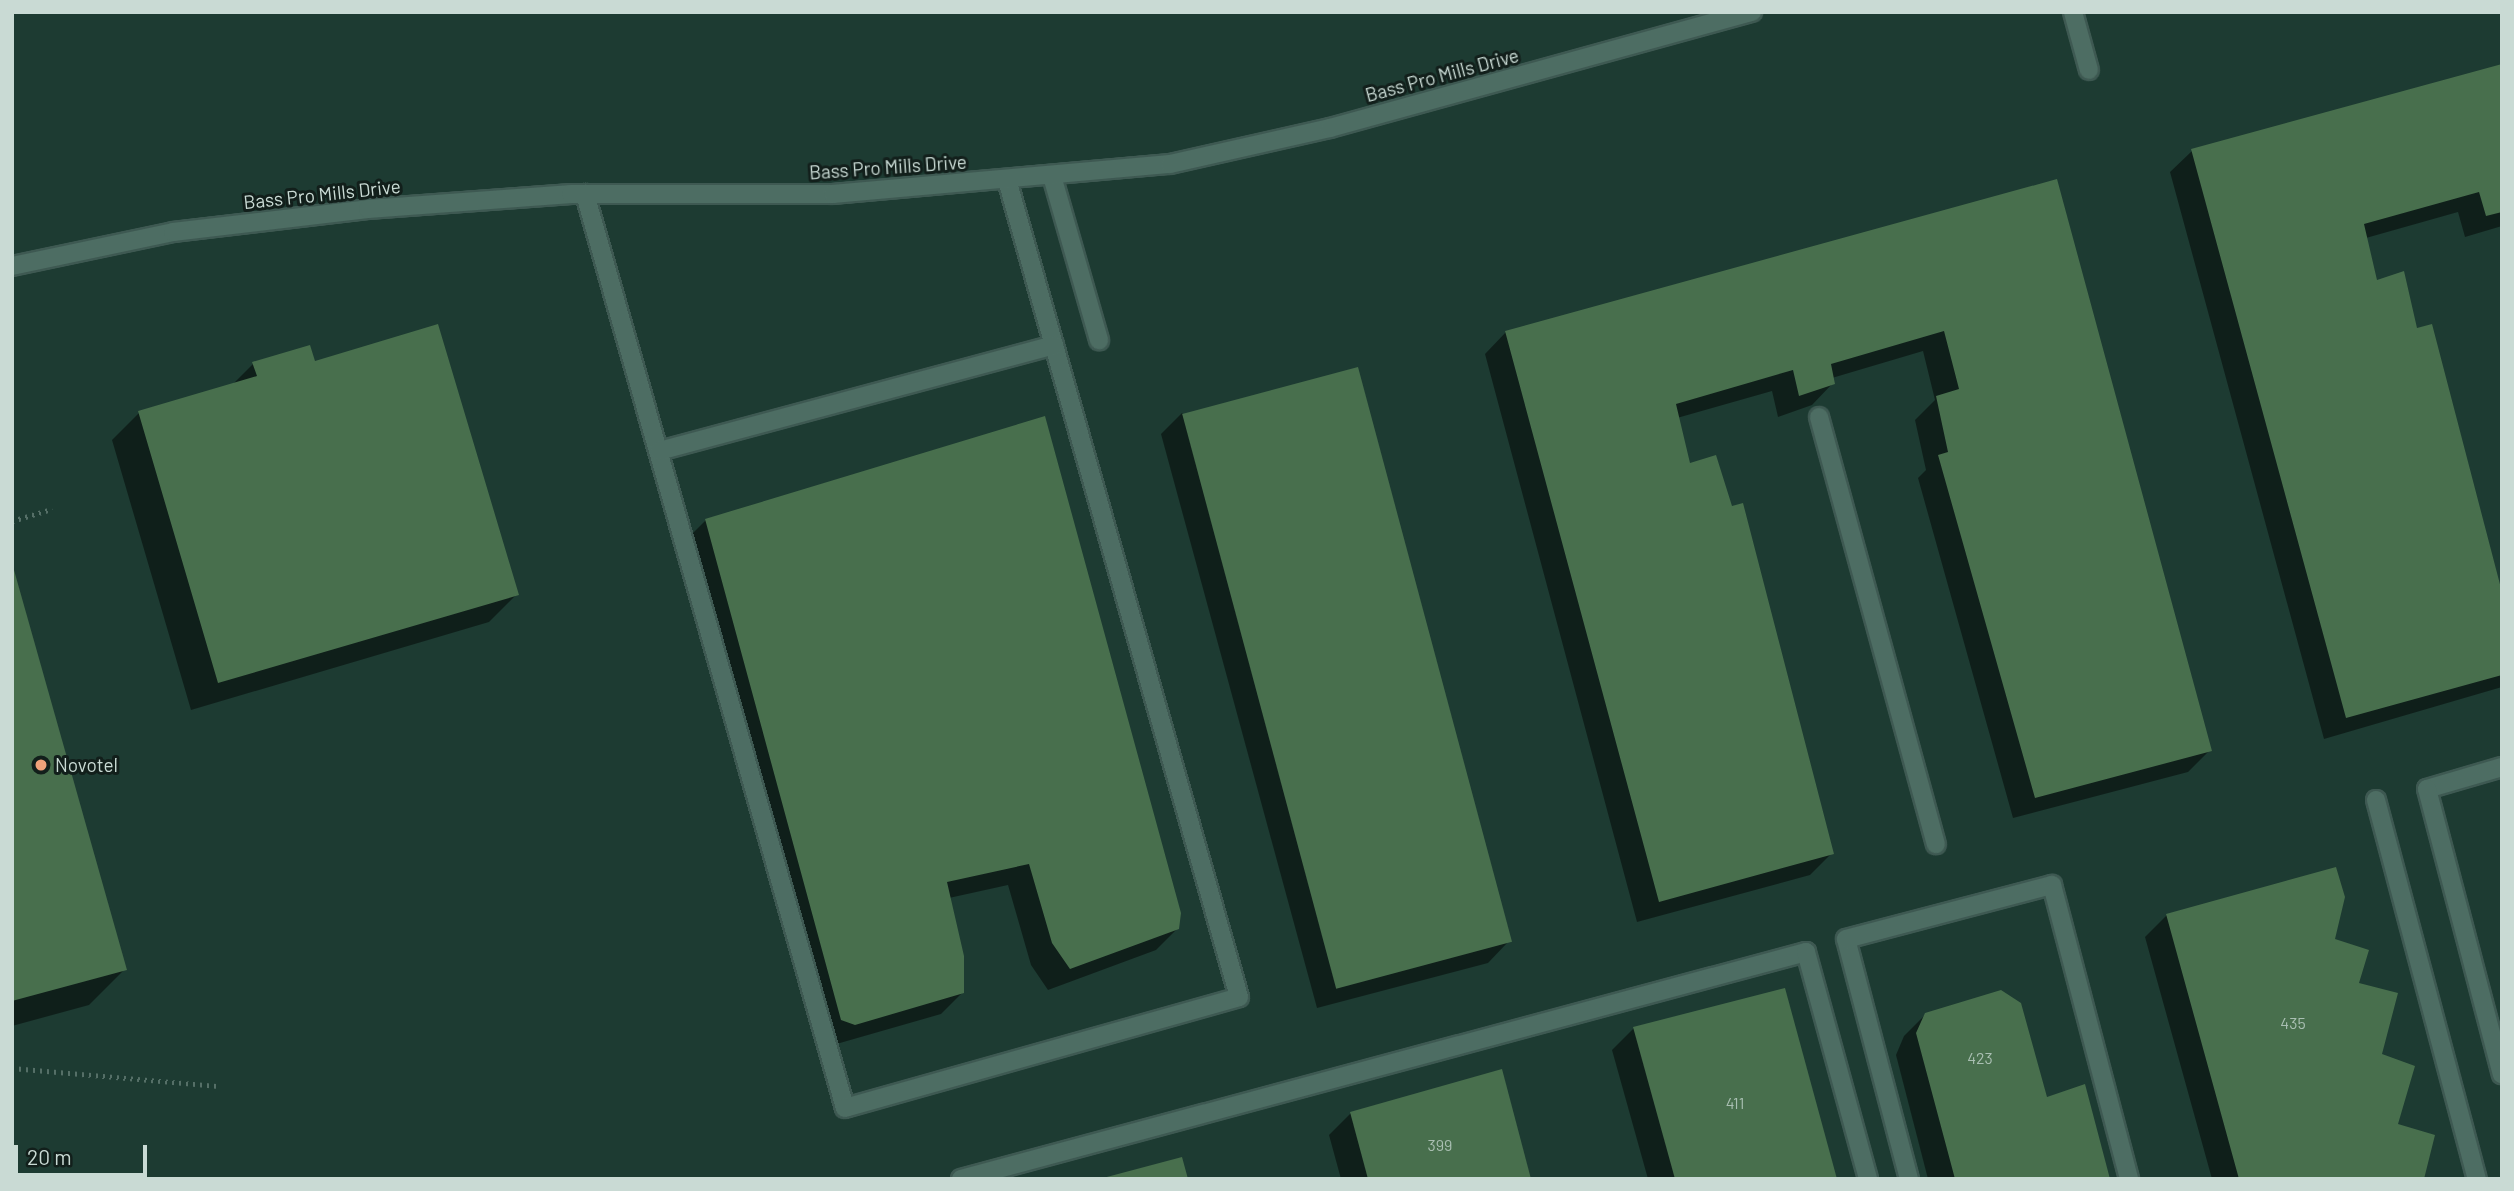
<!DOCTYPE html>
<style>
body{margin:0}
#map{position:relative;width:2514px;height:1191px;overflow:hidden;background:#1d3b32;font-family:Barlow,sans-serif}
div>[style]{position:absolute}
.shadow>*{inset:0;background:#0007}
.building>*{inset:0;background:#486f4d;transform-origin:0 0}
.path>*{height:4.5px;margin-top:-2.25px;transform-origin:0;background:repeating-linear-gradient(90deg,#556f67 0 2px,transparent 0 7px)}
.roads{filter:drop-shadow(2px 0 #3e5952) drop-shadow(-2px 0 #3e5952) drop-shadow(0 2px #3e5952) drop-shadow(0 -2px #3e5952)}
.lane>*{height:18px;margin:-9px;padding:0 9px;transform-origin:9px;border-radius:9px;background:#4d6d63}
.secondary>*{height:18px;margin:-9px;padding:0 9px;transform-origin:9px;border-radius:9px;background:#4d6d63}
.dots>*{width:19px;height:19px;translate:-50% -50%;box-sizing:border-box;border:4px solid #121f1b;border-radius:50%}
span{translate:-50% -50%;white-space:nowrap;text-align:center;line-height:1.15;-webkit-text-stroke:6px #121f1b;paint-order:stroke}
.number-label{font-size:16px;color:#a9bfb2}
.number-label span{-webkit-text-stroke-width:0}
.street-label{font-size:19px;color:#c9dad4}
.poi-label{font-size:19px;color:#c9dad4}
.left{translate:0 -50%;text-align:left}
.frame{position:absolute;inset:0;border:14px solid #c9dad4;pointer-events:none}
.scale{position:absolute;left:14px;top:1145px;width:133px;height:32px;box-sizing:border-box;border:4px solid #c9dad4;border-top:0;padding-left:9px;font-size:21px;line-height:24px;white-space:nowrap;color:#c9dad4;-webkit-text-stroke:5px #121f1b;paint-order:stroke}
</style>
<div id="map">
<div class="shadow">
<div style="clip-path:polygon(2502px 65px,2502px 226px,2465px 237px,2458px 212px,2366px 238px,2376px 282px,2416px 330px,2502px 599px,2502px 687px,2324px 739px,2170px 172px,2192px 151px)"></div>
<div style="clip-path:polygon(2056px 181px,2210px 750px,2188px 772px,2013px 818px,1918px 478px,1926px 470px,1915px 420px,1935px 400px,1923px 351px,1832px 378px,1833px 383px,1812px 405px,1778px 417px,1772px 391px,1677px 418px,1689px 466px,1832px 853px,1810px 875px,1637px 922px,1485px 354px,1506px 332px)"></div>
<div style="clip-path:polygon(253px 364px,517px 594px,489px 622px,191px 710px,112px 440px,139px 413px,232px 385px)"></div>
<div style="clip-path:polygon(1182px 413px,1509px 941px,1488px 963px,1317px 1008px,1161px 434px)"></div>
<div style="clip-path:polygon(706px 520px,1178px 928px,1156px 950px,1048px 990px,1031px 965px,1008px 885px,949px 898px,963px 992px,941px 1014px,833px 1045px,684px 542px)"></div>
<div style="clip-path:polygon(12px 567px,125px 969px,89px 1005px,12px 1026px)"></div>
<div style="clip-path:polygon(2167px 915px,2333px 940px,2357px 984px,2396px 1125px,2422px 1179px,2212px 1179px,2145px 937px)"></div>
<div style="clip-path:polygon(1926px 1014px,2046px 1099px,2109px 1179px,1928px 1179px,1896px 1055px,1904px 1036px)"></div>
<div style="clip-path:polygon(1634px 1028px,1835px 1179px,1648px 1179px,1612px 1050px)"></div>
<div style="clip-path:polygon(1351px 1113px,1529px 1179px,1341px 1179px,1329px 1135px)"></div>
</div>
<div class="building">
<div style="clip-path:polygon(2502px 64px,2502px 212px,2486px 216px,2479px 192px,2364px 224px,2377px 280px,2404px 271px,2417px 328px,2432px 324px,2502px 592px,2502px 675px,2346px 718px,2191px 149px)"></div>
<div style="clip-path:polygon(2057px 179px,2212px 751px,2035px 798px,1938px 455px,1948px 452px,1936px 396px,1959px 389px,1944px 331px,1831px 364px,1835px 384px,1799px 396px,1793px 370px,1676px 404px,1690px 463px,1716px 455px,1732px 506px,1743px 503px,1834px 854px,1659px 902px,1505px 331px)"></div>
<div style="clip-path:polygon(438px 324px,519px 595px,218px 683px,138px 411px,257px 376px,252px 362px,310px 345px,315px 361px)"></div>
<div style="left:1358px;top:367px;width:595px;height:182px;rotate:75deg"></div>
<div style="clip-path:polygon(1045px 416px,1181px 913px,1179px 929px,1070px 969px,1052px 943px,1029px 864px,947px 882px,964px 956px,964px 993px,855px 1025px,841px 1020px,705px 519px)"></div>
<div style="clip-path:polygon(12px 563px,127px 970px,12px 1001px)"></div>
<div style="clip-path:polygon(2336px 867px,2345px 897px,2335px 939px,2369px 950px,2359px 983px,2398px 993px,2382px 1054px,2415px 1066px,2398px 1124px,2435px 1135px,2424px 1179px,2239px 1179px,2166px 914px)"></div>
<div style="clip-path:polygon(1785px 988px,1837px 1179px,1675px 1179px,1633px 1027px)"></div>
<div style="clip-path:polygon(2001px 990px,2021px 1003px,2047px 1097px,2085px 1084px,2110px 1179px,1955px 1179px,1916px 1033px,1925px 1013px)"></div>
<div style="clip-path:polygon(1502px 1069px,1531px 1179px,1368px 1179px,1350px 1112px)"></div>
<div style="clip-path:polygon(1182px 1157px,1188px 1179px,1103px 1179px,1103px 1178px)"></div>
</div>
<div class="path">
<div style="left:12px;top:521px;width:42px;rotate:-16.7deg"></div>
<div style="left:12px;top:1068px;width:205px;rotate:5deg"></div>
</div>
<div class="roads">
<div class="lane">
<div style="left:2073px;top:12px;width:60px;rotate:74.6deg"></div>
<div style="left:1052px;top:176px;width:171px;rotate:74deg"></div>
<div style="left:585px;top:194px;width:950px;rotate:74.12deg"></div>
<div style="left:845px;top:1108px;width:409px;rotate:-15.7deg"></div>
<div style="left:1239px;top:997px;width:849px;rotate:-105.85deg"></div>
<div style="left:1819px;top:417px;width:443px;rotate:74.7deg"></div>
<div style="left:659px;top:451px;width:409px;rotate:-15deg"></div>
<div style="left:2502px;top:767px;width:78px;rotate:163.7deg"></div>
<div style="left:2427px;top:789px;width:295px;rotate:75.3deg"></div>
<div style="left:2376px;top:800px;width:392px;rotate:75.1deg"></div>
<div style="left:961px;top:1179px;width:875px;rotate:-15.04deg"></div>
<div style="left:1806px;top:952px;width:235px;rotate:74.7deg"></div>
<div style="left:1909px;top:1179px;width:248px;rotate:-104.7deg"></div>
<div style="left:1846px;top:939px;width:213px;rotate:-14.7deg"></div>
<div style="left:2052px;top:885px;width:304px;rotate:75.3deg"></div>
</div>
<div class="secondary">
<div style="left:12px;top:266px;width:165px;rotate:-11.9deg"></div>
<div style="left:173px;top:232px;width:196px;rotate:-6.7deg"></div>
<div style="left:368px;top:209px;width:204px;rotate:-4.2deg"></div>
<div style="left:571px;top:194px;width:262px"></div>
<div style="left:833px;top:194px;width:338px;rotate:-5.1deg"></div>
<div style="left:1170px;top:164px;width:164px;rotate:-12.7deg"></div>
<div style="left:1330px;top:128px;width:438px;rotate:-15.4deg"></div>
</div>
</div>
<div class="dots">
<div style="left:41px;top:765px;background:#f0a27a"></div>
</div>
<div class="number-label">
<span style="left:2293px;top:1023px">435</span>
<span style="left:1980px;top:1058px">423</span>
<span style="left:1735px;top:1103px">411</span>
<span style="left:1440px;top:1145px">399</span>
</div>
<div class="street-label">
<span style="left:1442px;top:75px;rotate:-15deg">Bass Pro Mills Drive</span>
<span style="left:888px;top:167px;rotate:-4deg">Bass Pro Mills Drive</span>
<span style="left:322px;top:194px;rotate:-6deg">Bass Pro Mills Drive</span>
</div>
<div class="poi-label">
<span class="left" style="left:55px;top:765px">Novotel</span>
</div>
<div class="frame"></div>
<div class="scale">20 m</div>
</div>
